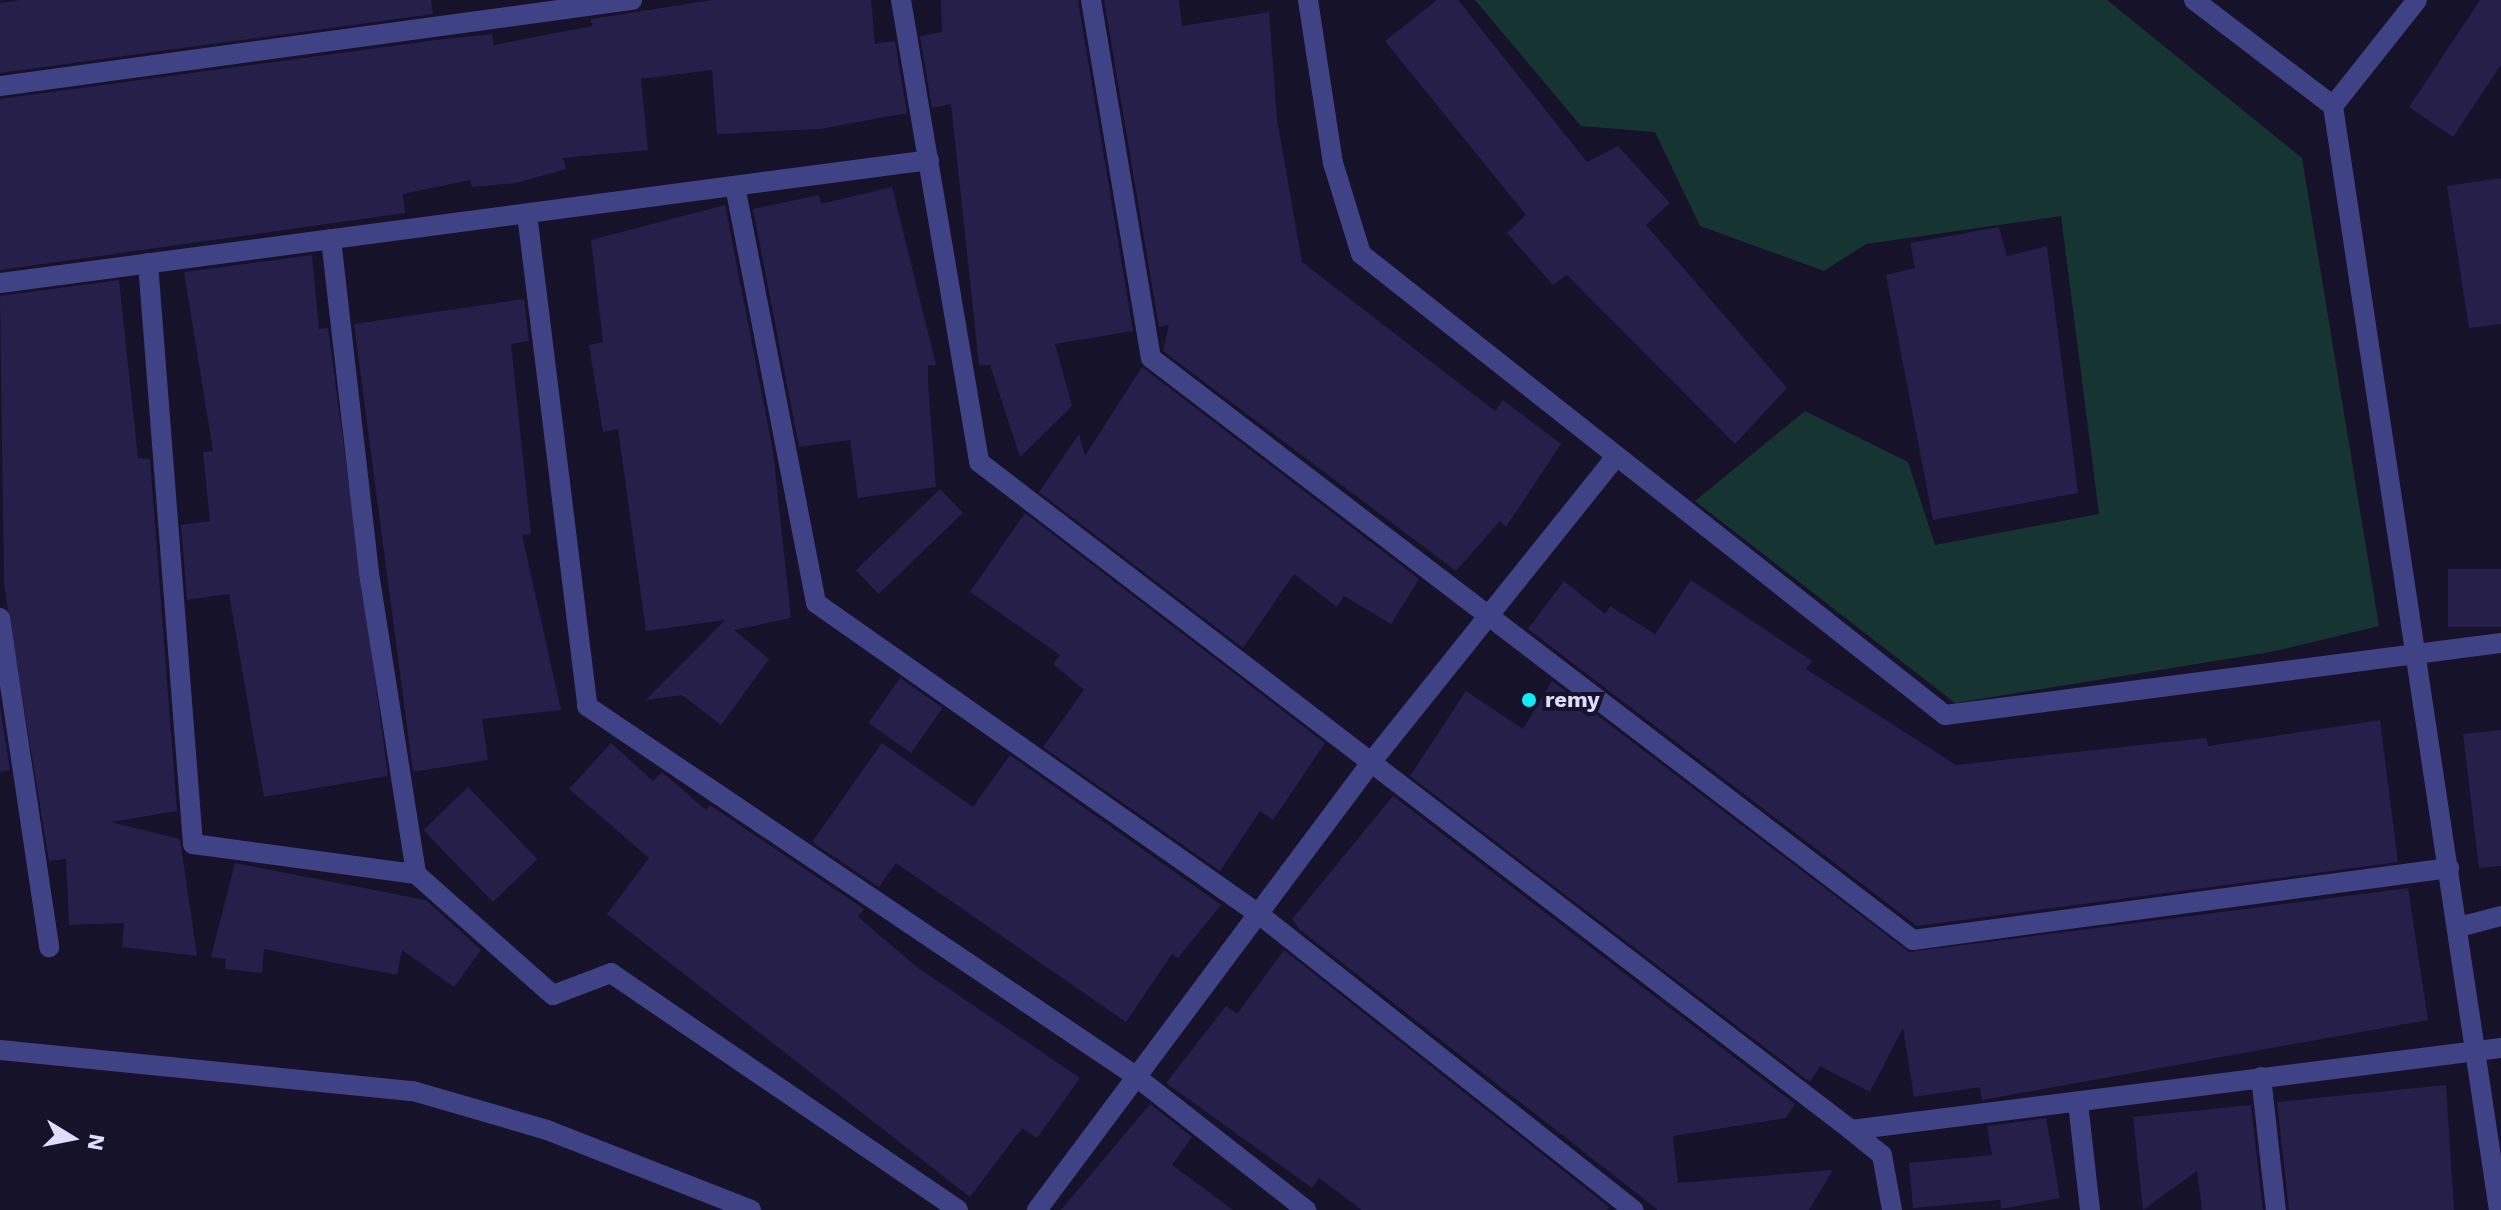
<!DOCTYPE html>
<style>
body{margin:0}
#map{position:relative;width:2501px;height:1210px;overflow:hidden;background:#15122a;font-family:"Work Sans",sans-serif}
div>[style]{position:absolute}
.green>*{inset:0;background:#163431}
.building>*{inset:0;background:#251f4a;transform-origin:0 0}
.lane>*{height:20px;margin:-10px;padding:0 10px;transform-origin:10px;border-radius:10px;background:#404286}
.street>*{height:20px;margin:-10px;padding:0 10px;transform-origin:10px;border-radius:10px;background:#404286}
.dots>*{width:22px;height:22px;translate:-50% -50%;box-sizing:border-box;border:4px solid #15122a;border-radius:50%}
span{translate:-50% -50%;white-space:nowrap;text-align:center;line-height:1.15;-webkit-text-stroke:8px #15122a;paint-order:stroke}
.poi-label{font-size:22px;color:#dfddfd;font-weight:700}
.left{translate:0 -50%;text-align:left}
.north{position:absolute;left:32px;top:1098px;width:80px;height:80px;-webkit-text-stroke:6px #15122a;paint-order:stroke;rotate:100deg;font-size:22px;font-weight:700;line-height:32px;text-align:center;color:#dfddfd}
.north::after{content:'';display:block;margin:auto;width:28px;height:36px;background:#dfddfd;clip-path:polygon(50% 0,100% 100%,50% 72%,0 100%)}
</style>
<div id="map">
<div class="green">
<div style="clip-path:polygon(1475px 0,2107px 0,2302px 158px,2379px 626px,2271px 652px,1955px 703px,1695px 501px,1805px 411px,1908px 462px,1935px 545px,2099px 514px,2061px 216px,1866px 244px,1824px 271px,1700px 226px,1655px 132px,1581px 126px)"></div>
</div>
<div class="building">
<div style="clip-path:polygon(21px 0,431px 0,433px 14px,0 73px,0 3px)"></div>
<div style="clip-path:polygon(712px 0,871px 0,875px 44px,895px 41px,907px 113px,820px 129px,717px 134px,712px 70px,641px 79px,648px 150px,563px 158px,566px 169px,516px 183px,472px 187px,470px 180px,403px 194px,405px 213px,0 270px,0 99px,436px 40px,492px 34px,494px 45px,592px 26px,591px 19px)"></div>
<div style="clip-path:polygon(941px 0,1078px 0,1133px 331px,1055px 344px,1072px 406px,1020px 457px,990px 365px,979px 365px,951px 104px,932px 108px,920px 36px,942px 32px)"></div>
<div style="clip-path:polygon(1104px 0,1179px 0,1182px 26px,1269px 12px,1277px 119px,1302px 262px,1495px 411px,1503px 400px,1561px 444px,1506px 527px,1500px 521px,1456px 571px,1163px 351px,1169px 325px,1159px 327px)"></div>
<div style="clip-path:polygon(1437px 0,1458px 0,1587px 162px,1618px 146px,1670px 203px,1646px 225px,1787px 388px,1735px 444px,1567px 275px,1553px 285px,1507px 233px,1526px 215px,1385px 41px)"></div>
<div style="clip-path:polygon(2480px 0,2501px 0,2501px 65px,2453px 137px,2409px 107px)"></div>
<div style="clip-path:polygon(2501px 178px,2501px 324px,2469px 328px,2447px 186px)"></div>
<div style="clip-path:polygon(892px 187px,936px 365px,928px 365px,928px 384px,936px 487px,858px 498px,850px 440px,799px 447px,753px 209px,819px 195px,821px 204px)"></div>
<div style="clip-path:polygon(725px 205px,773px 451px,791px 618px,734px 630px,769px 659px,721px 725px,682px 695px,646px 700px,725px 620px,646px 631px,618px 429px,603px 432px,589px 345px,603px 342px,591px 240px)"></div>
<div style="clip-path:polygon(1999px 227px,2007px 256px,2047px 246px,2078px 493px,1933px 520px,1886px 275px,1915px 268px,1910px 243px)"></div>
<div style="clip-path:polygon(312px 255px,319px 329px,328px 328px,388px 776px,264px 797px,229px 594px,187px 600px,181px 525px,210px 521px,203px 452px,213px 451px,184px 272px)"></div>
<div style="clip-path:polygon(119px 280px,138px 458px,150px 459px,177px 811px,111px 822px,180px 839px,197px 956px,122px 947px,124px 923px,69px 925px,66px 859px,49px 861px,4px 585px,0 296px)"></div>
<div style="clip-path:polygon(524px 299px,529px 341px,511px 344px,531px 534px,522px 535px,561px 710px,482px 719px,488px 760px,413px 772px,354px 324px)"></div>
<div style="clip-path:polygon(1142px 367px,1419px 579px,1391px 624px,1344px 596px,1337px 607px,1294px 574px,1243px 648px,1039px 492px,1079px 434px,1085px 456px)"></div>
<div style="left:940px;top:489px;width:33px;height:117px;rotate:46deg"></div>
<div style="clip-path:polygon(1025px 513px,1325px 743px,1273px 820px,1260px 811px,1220px 871px,1043px 747px,1084px 690px,1053px 664px,1060px 655px,970px 592px)"></div>
<div style="left:2501px;top:569px;width:58px;height:53px;rotate:90deg"></div>
<div style="clip-path:polygon(1691px 580px,1812px 661px,1806px 669px,1956px 765px,2206px 738px,2208px 746px,2380px 720px,2398px 862px,1917px 926px,1528px 629px,1564px 581px,1605px 614px,1610px 606px,1655px 634px)"></div>
<div style="left:900px;top:678px;width:52px;height:55px;rotate:35deg"></div>
<div style="clip-path:polygon(1552px 681px,1909px 952px,2408px 888px,2428px 1020px,1982px 1100px,1980px 1087px,1914px 1097px,1903px 1028px,1870px 1092px,1820px 1066px,1810px 1082px,1410px 776px,1466px 691px,1523px 729px)"></div>
<div style="clip-path:polygon(0 706px,10px 770px,0 772px)"></div>
<div style="clip-path:polygon(2501px 730px,2501px 866px,2479px 868px,2463px 734px)"></div>
<div style="clip-path:polygon(611px 743px,653px 781px,662px 772px,706px 810px,710px 805px,864px 909px,858px 917px,917px 967px,1080px 1078px,1037px 1138px,1022px 1128px,970px 1197px,607px 914px,649px 858px,569px 789px)"></div>
<div style="clip-path:polygon(882px 743px,973px 807px,1010px 755px,1221px 905px,1178px 958px,1172px 954px,1126px 1022px,896px 863px,879px 887px,812px 842px)"></div>
<div style="left:468px;top:787px;width:100px;height:62px;rotate:46deg"></div>
<div style="clip-path:polygon(1393px 796px,1795px 1104px,1786px 1118px,1673px 1136px,1678px 1183px,1833px 1170px,1809px 1210px,1658px 1210px,1299px 929px,1292px 919px)"></div>
<div style="clip-path:polygon(235px 863px,426px 900px,481px 950px,454px 987px,402px 950px,397px 975px,264px 949px,262px 973px,225px 969px,226px 959px,211px 957px)"></div>
<div style="clip-path:polygon(1284px 950px,1609px 1207px,1607px 1210px,1362px 1210px,1319px 1178px,1312px 1188px,1166px 1083px,1226px 1006px,1237px 1014px)"></div>
<div style="clip-path:polygon(2446px 1085px,2454px 1210px,2289px 1210px,2277px 1102px)"></div>
<div style="clip-path:polygon(1150px 1104px,1192px 1137px,1172px 1165px,1233px 1210px,1061px 1210px)"></div>
<div style="clip-path:polygon(2251px 1105px,2263px 1210px,2202px 1210px,2197px 1171px,2143px 1210px,2133px 1117px)"></div>
<div style="clip-path:polygon(2046px 1118px,2060px 1198px,2001px 1209px,2000px 1200px,1913px 1208px,1909px 1163px,1992px 1155px,1987px 1126px)"></div>
</div>
<div class="lane">
<div style="left:0;top:1050px;width:415px;rotate:5.7deg"></div>
<div style="left:413px;top:1091px;width:140px;rotate:16.2deg"></div>
<div style="left:547px;top:1130px;width:219px;rotate:21.4deg"></div>
</div>
<div class="street">
<div style="left:901px;top:0;width:469px;rotate:80.4deg"></div>
<div style="left:979px;top:462px;width:1098px;rotate:37.45deg"></div>
<div style="left:1851px;top:1130px;width:655px;rotate:-7.19deg"></div>
<div style="left:1091px;top:0;width:363px;rotate:80.5deg"></div>
<div style="left:1151px;top:358px;width:959px;rotate:37.37deg"></div>
<div style="left:1913px;top:940px;width:541px;rotate:-7.65deg"></div>
<div style="left:1308px;top:0;width:165px;rotate:81.3deg"></div>
<div style="left:1333px;top:163px;width:95px;rotate:72.9deg"></div>
<div style="left:1361px;top:254px;width:744px;rotate:38.29deg"></div>
<div style="left:1945px;top:715px;width:561px;rotate:-7.38deg"></div>
<div style="left:2194px;top:0;width:175px;rotate:37.3deg"></div>
<div style="left:2333px;top:106px;width:135px;rotate:-51.6deg"></div>
<div style="left:0;top:86px;width:638px;rotate:-7.75deg"></div>
<div style="left:2333px;top:106px;width:1116px;rotate:81.45deg"></div>
<div style="left:735px;top:186px;width:425px;rotate:79deg"></div>
<div style="left:816px;top:603px;width:543px;rotate:35.1deg"></div>
<div style="left:1260px;top:915px;width:476px;rotate:38.3deg"></div>
<div style="left:527px;top:214px;width:496px;rotate:83deg"></div>
<div style="left:587px;top:706px;width:660px;rotate:34deg"></div>
<div style="left:1134px;top:1075px;width:219px;rotate:38.1deg"></div>
<div style="left:331px;top:239px;width:336px;rotate:83.5deg"></div>
<div style="left:369px;top:573px;width:305px;rotate:81.1deg"></div>
<div style="left:148px;top:263px;width:583px;rotate:85.57deg"></div>
<div style="left:193px;top:844px;width:225px;rotate:7.7deg"></div>
<div style="left:416px;top:874px;width:183px;rotate:41.5deg"></div>
<div style="left:553px;top:995px;width:62px;rotate:-20.8deg"></div>
<div style="left:611px;top:973px;width:420px;rotate:34.3deg"></div>
<div style="left:0;top:283px;width:937px;rotate:-7.54deg"></div>
<div style="left:0;top:618px;width:333px;rotate:81.5deg"></div>
<div style="left:2459px;top:927px;width:43px;rotate:-14.7deg"></div>
<div style="left:2261px;top:1077px;width:134px;rotate:83.6deg"></div>
<div style="left:2078px;top:1103px;width:108px;rotate:83.6deg"></div>
<div style="left:1851px;top:1130px;width:40px;rotate:39deg"></div>
<div style="left:1882px;top:1155px;width:56px;rotate:79.7deg"></div>
<div style="left:1037px;top:1210px;width:562px;rotate:-53.25deg"></div>
<div style="left:1373px;top:760px;width:386px;rotate:-51.3deg"></div>
</div>
<div class="dots">
<div style="left:1529px;top:700px;background:#13ebf4"></div>
</div>
<div class="poi-label">
<span class="left" style="left:1545px;top:700px">remy</span>
</div>
<div class="north">N</div>
</div>
